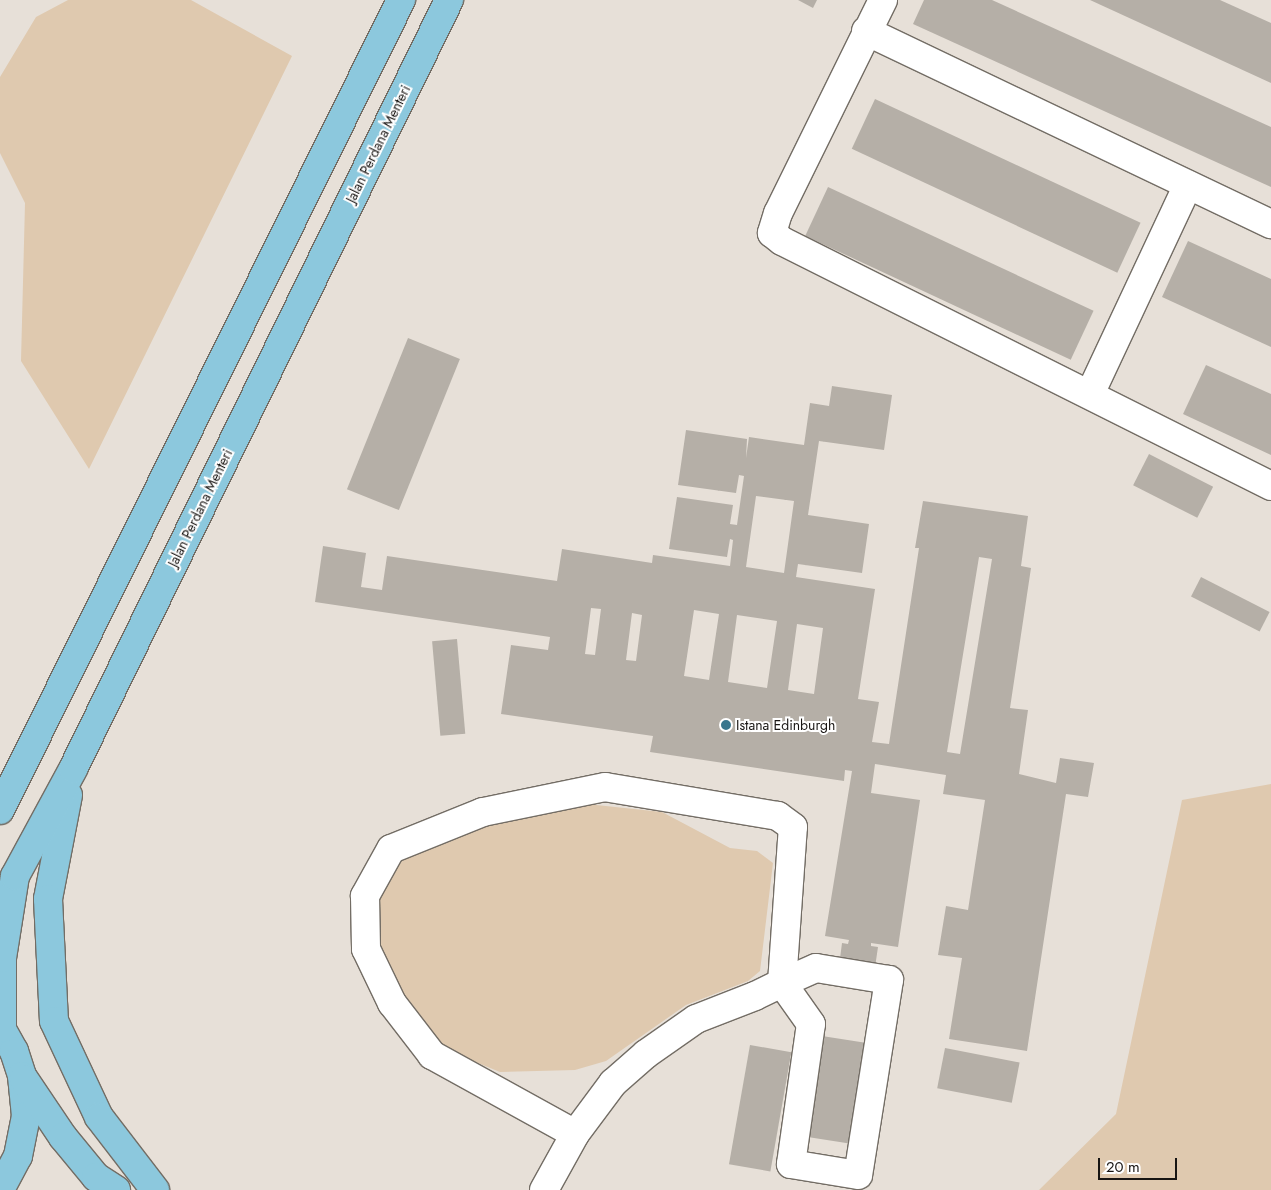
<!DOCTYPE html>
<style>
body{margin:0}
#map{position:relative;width:1271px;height:1190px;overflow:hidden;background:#e7e0d8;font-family:Jost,sans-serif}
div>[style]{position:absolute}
.green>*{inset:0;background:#dfc9af}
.building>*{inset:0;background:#b5afa7;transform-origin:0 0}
.roads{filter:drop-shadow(1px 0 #736d65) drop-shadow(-1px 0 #736d65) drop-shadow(0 1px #736d65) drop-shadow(0 -1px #736d65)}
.minor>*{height:28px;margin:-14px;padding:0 14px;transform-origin:14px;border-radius:14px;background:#fff}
.major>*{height:28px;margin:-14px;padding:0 14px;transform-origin:14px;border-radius:14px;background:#8cc8dd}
.dots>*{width:14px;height:14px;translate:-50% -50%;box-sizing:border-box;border:2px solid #fff;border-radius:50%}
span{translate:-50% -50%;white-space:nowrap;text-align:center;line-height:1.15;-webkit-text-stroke:4px #fff;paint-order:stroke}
.street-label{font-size:14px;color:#181513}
.poi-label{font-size:14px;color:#181513}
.left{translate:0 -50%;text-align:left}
.scale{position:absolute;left:1098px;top:1158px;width:79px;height:22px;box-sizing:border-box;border:2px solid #181513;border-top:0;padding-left:6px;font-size:15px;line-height:18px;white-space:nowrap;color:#181513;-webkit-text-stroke:4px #fff;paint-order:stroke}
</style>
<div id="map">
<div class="green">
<div style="clip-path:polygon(68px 0,191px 0,292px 56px,89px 469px,21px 361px,25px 203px,0 153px,0 77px,36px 17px)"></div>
<div style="clip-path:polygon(1271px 784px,1271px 1190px,1039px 1190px,1116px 1114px,1182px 800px)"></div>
<div style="clip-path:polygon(587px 804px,662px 812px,730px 848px,757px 851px,773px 863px,760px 971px,748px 981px,686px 1005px,606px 1061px,575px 1070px,500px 1072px,441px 1048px,400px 994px,377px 942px,375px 903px,391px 866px,420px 847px,494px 823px)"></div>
</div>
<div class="building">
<div style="clip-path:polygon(798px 0,817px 0,813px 8px)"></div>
<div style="clip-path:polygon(924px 0,992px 0,1271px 127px,1271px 187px,913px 24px)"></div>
<div style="clip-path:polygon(1090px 0,1220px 0,1271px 23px,1271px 83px)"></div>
<div style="left:875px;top:99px;width:293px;height:55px;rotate:25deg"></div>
<div style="left:828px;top:187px;width:293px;height:54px;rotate:25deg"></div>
<div style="clip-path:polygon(1188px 241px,1271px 279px,1271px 347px,1162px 297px)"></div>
<div style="left:408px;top:338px;width:56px;height:163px;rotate:22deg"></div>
<div style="clip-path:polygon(1206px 365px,1271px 394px,1271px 455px,1183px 414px)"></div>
<div style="clip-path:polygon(evenodd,832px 386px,892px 395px,884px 450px,819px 441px,808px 515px,869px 524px,862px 573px,798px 564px,796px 577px,875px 589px,858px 699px,879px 702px,872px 742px,889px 744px,919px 548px,915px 548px,923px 501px,1028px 516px,1021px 566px,1031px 568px,1010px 708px,1028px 710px,1019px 774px,1056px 783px,1060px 758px,1094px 763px,1088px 797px,1066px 794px,1027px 1051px,949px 1039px,962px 958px,938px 955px,946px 906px,968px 910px,985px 800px,943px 794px,946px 775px,875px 764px,871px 793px,920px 800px,898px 947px,871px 943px,871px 946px,878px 947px,872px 988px,837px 982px,842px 943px,848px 944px,849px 940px,825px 936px,852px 771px,845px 770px,844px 781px,650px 752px,653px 736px,501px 714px,511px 645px,548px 650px,550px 637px,315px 602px,323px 546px,366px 553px,361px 587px,382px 590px,387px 556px,557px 581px,562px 549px,652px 563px,653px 555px,730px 566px,733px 540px,730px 539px,727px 557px,669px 549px,677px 497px,733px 505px,730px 524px,737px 525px,744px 476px,739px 475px,736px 493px,678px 485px,686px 430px,747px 439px,746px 458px,749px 437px,804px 445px,810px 403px,829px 406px,832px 386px,756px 496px,794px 501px,784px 573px,746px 567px,756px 496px,832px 386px,979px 557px,992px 559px,960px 754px,947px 752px,979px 557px,832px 386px,591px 608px,601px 609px,595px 655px,585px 654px,591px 608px,832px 386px,694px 610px,719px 614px,709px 680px,684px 676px,694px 610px,832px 386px,632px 613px,642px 615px,636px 661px,626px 660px,632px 613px,832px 386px,737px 615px,777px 621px,767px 688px,728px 682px,737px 615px,832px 386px,797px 624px,823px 628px,814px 694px,788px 690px,797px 624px)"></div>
<div style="left:1149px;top:454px;width:72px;height:35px;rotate:27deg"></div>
<div style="left:1201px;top:577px;width:77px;height:22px;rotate:27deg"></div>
<div style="left:457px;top:639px;width:95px;height:25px;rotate:85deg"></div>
<div style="left:822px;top:1036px;width:47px;height:102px;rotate:9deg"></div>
<div style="left:750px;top:1045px;width:42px;height:121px;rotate:10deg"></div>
<div style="left:945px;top:1048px;width:76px;height:41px;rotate:11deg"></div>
</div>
<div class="roads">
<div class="minor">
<div style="left:883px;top:0;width:237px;rotate:116.2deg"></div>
<div style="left:778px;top:213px;width:21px;rotate:107deg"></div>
<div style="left:772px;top:233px;width:13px;rotate:39deg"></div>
<div style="left:782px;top:241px;width:547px;rotate:26.61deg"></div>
<div style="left:866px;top:31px;width:449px;rotate:25.5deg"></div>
<div style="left:1090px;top:394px;width:231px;rotate:-64.9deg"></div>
<div style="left:544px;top:1190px;width:64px;rotate:-61deg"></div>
<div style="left:575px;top:1134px;width:64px;rotate:-53.3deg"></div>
<div style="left:613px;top:1083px;width:44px;rotate:-41.3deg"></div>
<div style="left:646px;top:1054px;width:61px;rotate:-35deg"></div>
<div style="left:696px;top:1019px;width:63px;rotate:-21.3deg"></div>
<div style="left:755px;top:996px;width:30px;rotate:-26deg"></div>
<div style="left:782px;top:983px;width:37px;rotate:-24deg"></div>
<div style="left:816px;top:968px;width:74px;rotate:9.3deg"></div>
<div style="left:889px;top:980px;width:197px;rotate:99deg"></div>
<div style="left:858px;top:1175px;width:68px;rotate:-170.7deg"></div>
<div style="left:791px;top:1164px;width:141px;rotate:-81.9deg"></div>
<div style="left:811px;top:1024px;width:50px;rotate:-125.3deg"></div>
<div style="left:782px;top:983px;width:156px;rotate:-86deg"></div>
<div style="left:793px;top:827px;width:19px;rotate:-144deg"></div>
<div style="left:778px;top:816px;width:175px;rotate:-170.5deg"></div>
<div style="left:605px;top:787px;width:125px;rotate:168.4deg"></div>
<div style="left:483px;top:812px;width:99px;rotate:158.1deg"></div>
<div style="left:391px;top:849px;width:54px;rotate:119deg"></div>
<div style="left:365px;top:896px;width:53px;rotate:88.9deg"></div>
<div style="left:366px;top:949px;width:60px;rotate:64.3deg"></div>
<div style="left:392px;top:1003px;width:66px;rotate:52.4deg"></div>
<div style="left:432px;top:1055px;width:163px;rotate:28.9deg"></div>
</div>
<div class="major">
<div style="left:68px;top:795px;width:106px;rotate:100.9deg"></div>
<div style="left:48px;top:899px;width:122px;rotate:87.2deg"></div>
<div style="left:54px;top:1021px;width:106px;rotate:64.9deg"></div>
<div style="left:99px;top:1117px;width:92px;rotate:52.5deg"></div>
<div style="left:0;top:810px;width:904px;rotate:-63.66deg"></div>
<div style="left:0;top:1026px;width:29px;rotate:61deg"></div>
<div style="left:14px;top:1051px;width:26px;rotate:72deg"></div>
<div style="left:22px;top:1076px;width:40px;rotate:84.3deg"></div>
<div style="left:26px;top:1116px;width:41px;rotate:101.3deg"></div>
<div style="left:18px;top:1156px;width:38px;rotate:118deg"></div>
<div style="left:2px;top:1028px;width:70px;rotate:-90deg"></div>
<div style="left:2px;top:958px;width:83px;rotate:-81deg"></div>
<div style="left:15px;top:876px;width:122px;rotate:-61.5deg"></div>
<div style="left:73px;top:769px;width:856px;rotate:-63.94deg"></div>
<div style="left:24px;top:1079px;width:70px;rotate:56.1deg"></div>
<div style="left:63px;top:1137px;width:52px;rotate:50.5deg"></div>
<div style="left:96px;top:1177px;width:24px;rotate:33deg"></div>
</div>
</div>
<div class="dots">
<div style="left:726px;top:725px;background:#39768d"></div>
</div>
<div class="street-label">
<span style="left:378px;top:144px;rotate:-64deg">Jalan Perdana Menteri</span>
<span style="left:200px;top:508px;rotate:-64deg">Jalan Perdana Menteri</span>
</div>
<div class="poi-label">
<span class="left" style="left:736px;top:725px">Istana Edinburgh</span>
</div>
<div class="scale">20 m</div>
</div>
